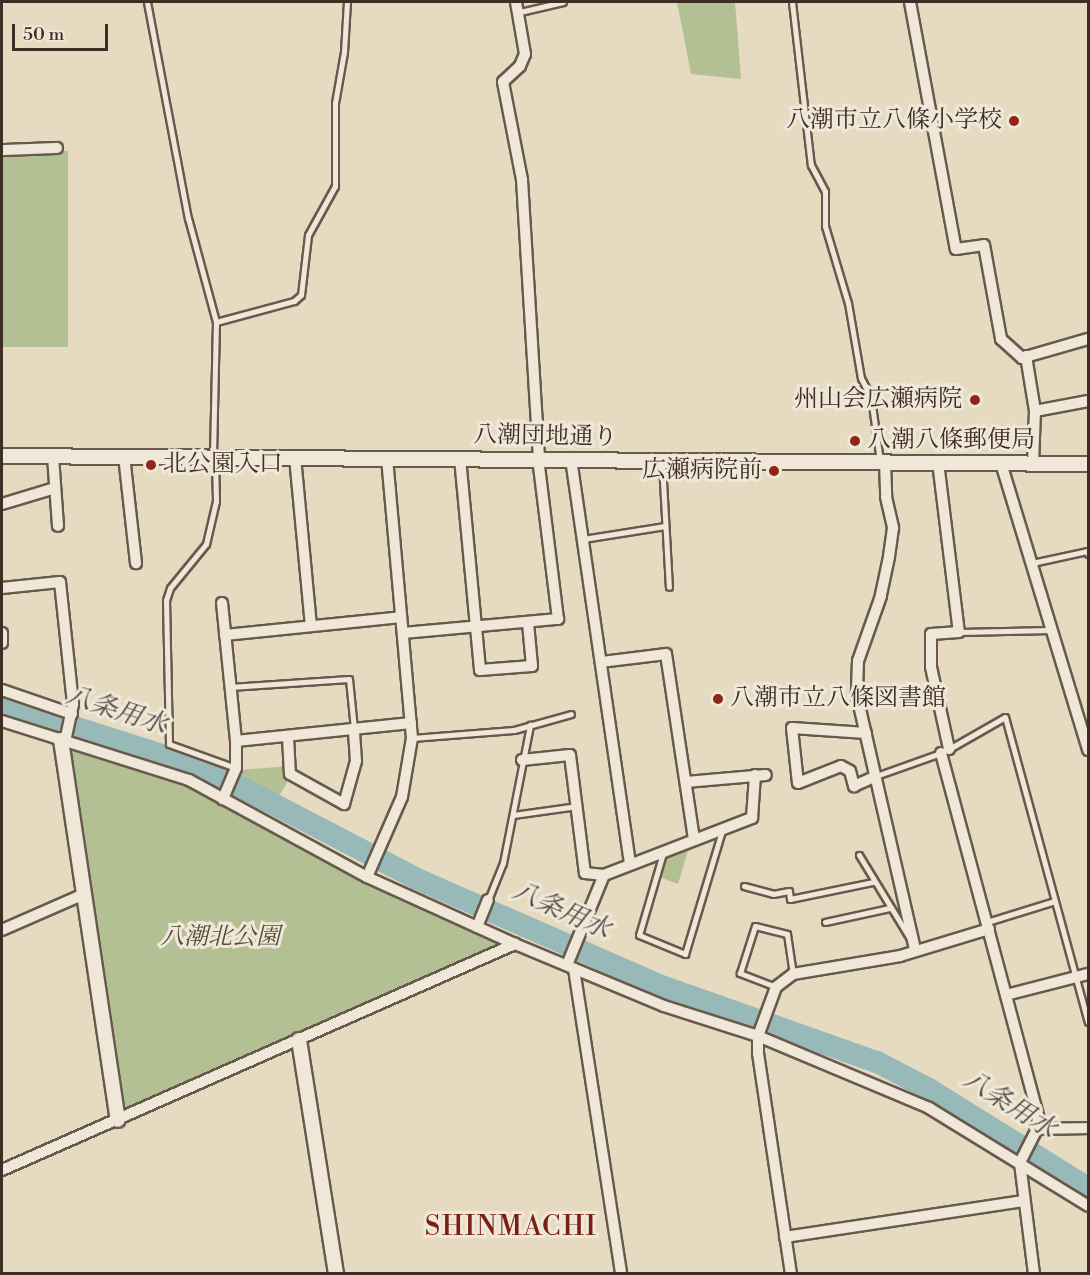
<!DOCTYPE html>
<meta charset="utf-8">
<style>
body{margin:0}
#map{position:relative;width:1090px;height:1275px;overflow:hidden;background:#e6dac1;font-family:"Libre Bodoni","Noto Serif JP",serif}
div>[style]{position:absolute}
.green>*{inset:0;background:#b3c094;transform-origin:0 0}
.river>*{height:22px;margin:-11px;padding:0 11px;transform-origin:11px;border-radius:11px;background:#97bab9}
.roads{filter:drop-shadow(2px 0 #69594c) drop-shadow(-2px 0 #69594c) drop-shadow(0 2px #69594c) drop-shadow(0 -2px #69594c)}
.service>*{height:5px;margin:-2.5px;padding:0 2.5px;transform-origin:2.5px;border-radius:2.5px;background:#efe7d7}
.minor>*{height:10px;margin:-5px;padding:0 5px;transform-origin:5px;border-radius:5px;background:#efe7d7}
.tertiary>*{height:14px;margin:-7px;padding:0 7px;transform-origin:7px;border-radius:7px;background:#efe7d7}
.dots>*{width:16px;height:16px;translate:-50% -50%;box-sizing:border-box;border:3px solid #efe7d7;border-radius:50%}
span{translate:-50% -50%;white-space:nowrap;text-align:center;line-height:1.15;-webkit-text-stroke:6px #efe7d7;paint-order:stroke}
.poi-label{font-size:24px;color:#3f2e25}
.right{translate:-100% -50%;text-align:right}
.left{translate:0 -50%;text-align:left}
.street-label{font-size:24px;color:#3f2e25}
.park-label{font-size:24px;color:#564b3b;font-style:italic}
.water-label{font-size:26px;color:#514a43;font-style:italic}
.quarter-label{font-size:27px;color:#7a1f14;letter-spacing:1.5px}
.frame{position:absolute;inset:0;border:3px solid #3f2e25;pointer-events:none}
.scale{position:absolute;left:12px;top:24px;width:96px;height:27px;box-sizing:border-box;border:3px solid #3f2e25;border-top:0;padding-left:8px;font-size:18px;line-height:21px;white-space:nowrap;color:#3f2e25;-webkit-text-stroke:4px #efe7d7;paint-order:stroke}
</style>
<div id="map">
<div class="green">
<div style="clip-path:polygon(677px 2px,735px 2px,741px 79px,691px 74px)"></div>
<div style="left:68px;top:151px;width:196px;height:66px;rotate:90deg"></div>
<div style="clip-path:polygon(67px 746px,188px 785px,504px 943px,121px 1117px)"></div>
<div style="clip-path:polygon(293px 766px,292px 774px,275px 803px,232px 782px,237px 770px)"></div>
<div style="clip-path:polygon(689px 847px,678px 884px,659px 877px,664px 858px)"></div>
</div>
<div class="river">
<div style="left:2px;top:704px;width:214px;rotate:17.7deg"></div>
<div style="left:206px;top:769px;width:236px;rotate:27.5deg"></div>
<div style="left:415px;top:878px;width:266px;rotate:23.7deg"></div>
<div style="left:659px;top:985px;width:231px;rotate:19.5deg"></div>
<div style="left:877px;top:1062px;width:59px;rotate:27.4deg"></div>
<div style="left:929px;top:1089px;width:187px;rotate:31.9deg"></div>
</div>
<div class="roads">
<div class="service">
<div style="left:147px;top:2px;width:220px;rotate:79.3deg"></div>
<div style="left:188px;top:218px;width:108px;rotate:74.9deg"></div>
<div style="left:216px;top:322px;width:135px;rotate:91.3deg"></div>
<div style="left:792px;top:2px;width:164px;rotate:83.4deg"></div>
<div style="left:811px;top:165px;width:30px;rotate:62deg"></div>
<div style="left:825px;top:191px;width:35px;rotate:90deg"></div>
<div style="left:825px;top:226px;width:80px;rotate:73.4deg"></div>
<div style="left:848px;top:303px;width:76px;rotate:80.2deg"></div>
<div style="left:861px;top:378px;width:22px;rotate:63deg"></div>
<div style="left:871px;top:398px;width:64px;rotate:81.9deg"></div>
<div style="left:520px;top:12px;width:44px;rotate:-13.1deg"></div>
<div style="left:216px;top:322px;width:81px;rotate:-15.1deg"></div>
<div style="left:294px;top:301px;width:9px;rotate:-41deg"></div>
<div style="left:301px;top:295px;width:60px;rotate:-83.3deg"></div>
<div style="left:308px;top:235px;width:56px;rotate:-61.1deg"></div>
<div style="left:335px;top:186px;width:83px;rotate:-90deg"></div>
<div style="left:335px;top:103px;width:52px;rotate:-80deg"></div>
<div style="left:344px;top:52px;width:50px;rotate:-86.6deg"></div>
<div style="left:215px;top:459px;width:42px;rotate:88.6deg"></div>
<div style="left:216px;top:501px;width:44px;rotate:103.1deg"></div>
<div style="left:206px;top:544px;width:57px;rotate:129.3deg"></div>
<div style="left:170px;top:588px;width:13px;rotate:108deg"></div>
<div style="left:166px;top:600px;width:144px;rotate:88.8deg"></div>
<div style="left:169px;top:744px;width:71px;rotate:19.7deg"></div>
<div style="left:662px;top:463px;width:124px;rotate:86.8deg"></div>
<div style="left:583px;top:539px;width:83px;rotate:-9deg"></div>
<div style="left:1032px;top:563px;width:56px;rotate:-12.3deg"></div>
<div style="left:1087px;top:551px;width:3px;rotate:72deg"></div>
<div style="left:960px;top:632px;width:91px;rotate:-1.3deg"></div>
<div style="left:230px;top:687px;width:119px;rotate:-3.8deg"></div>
<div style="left:349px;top:679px;width:50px;rotate:84.3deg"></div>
<div style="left:412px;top:738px;width:102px;rotate:-4.5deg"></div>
<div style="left:514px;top:730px;width:59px;rotate:-15.7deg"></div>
<div style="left:949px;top:749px;width:64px;rotate:-29.7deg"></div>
<div style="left:1005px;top:717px;width:316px;rotate:74.8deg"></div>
<div style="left:876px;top:776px;width:69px;rotate:-19.5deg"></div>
<div style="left:513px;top:815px;width:65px;rotate:-8deg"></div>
<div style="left:663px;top:853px;width:85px;rotate:106.3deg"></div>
<div style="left:639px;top:935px;width:50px;rotate:22.4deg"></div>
<div style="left:685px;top:954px;width:128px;rotate:-73.3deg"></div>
<div style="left:859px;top:855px;width:96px;rotate:58.6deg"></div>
<div style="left:744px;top:886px;width:30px;rotate:15deg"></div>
<div style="left:773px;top:894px;width:16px;rotate:-11deg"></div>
<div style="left:789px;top:891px;width:8px;rotate:83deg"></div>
<div style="left:790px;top:899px;width:85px;rotate:-11.6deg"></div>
<div style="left:488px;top:900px;width:40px;rotate:-68deg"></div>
<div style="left:503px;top:863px;width:141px;rotate:-78.9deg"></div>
<div style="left:825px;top:922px;width:66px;rotate:-12.2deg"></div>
<div style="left:987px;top:922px;width:71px;rotate:-17.2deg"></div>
<div style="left:776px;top:987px;width:39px;rotate:-159deg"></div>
<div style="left:740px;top:973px;width:49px;rotate:-72.3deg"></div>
<div style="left:755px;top:926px;width:33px;rotate:14deg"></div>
<div style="left:787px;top:934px;width:40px;rotate:81.5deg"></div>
</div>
<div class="minor">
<div style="left:516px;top:2px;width:53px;rotate:80.2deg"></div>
<div style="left:525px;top:54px;width:13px;rotate:113deg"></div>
<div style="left:520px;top:66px;width:23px;rotate:137deg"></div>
<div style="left:503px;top:82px;width:100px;rotate:79deg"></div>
<div style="left:522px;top:180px;width:279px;rotate:86.5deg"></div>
<div style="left:910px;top:2px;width:251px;rotate:79.5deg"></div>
<div style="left:956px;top:249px;width:28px;rotate:-8deg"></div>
<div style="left:984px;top:245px;width:96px;rotate:79.7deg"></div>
<div style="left:1001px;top:339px;width:28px;rotate:42deg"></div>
<div style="left:1022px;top:358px;width:69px;rotate:-16.1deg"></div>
<div style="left:2px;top:150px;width:55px;rotate:-2.1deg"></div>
<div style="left:1026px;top:356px;width:56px;rotate:80.7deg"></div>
<div style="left:1035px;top:411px;width:52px;rotate:92.2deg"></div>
<div style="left:1035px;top:411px;width:54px;rotate:-10.7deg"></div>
<div style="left:53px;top:456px;width:70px;rotate:85.9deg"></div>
<div style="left:124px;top:456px;width:108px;rotate:83.6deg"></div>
<div style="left:295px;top:457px;width:169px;rotate:84.6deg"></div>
<div style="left:460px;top:458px;width:213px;rotate:84.6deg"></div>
<div style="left:480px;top:670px;width:52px;rotate:-4.4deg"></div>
<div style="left:532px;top:666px;width:43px;rotate:-95.3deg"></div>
<div style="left:571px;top:459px;width:408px;rotate:81.7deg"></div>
<div style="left:885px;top:462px;width:35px;rotate:88deg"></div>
<div style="left:886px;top:497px;width:32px;rotate:77deg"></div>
<div style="left:893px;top:528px;width:29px;rotate:98deg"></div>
<div style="left:889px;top:557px;width:40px;rotate:102deg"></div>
<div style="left:881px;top:596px;width:69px;rotate:109.5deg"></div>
<div style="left:858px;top:661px;width:35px;rotate:92deg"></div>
<div style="left:857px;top:696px;width:261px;rotate:77.1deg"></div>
<div style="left:938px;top:462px;width:171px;rotate:83deg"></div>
<div style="left:959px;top:632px;width:28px;rotate:176deg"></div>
<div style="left:931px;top:634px;width:33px;rotate:90deg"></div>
<div style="left:931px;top:667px;width:84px;rotate:77.6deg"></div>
<div style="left:1001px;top:463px;width:300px;rotate:73.1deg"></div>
<div style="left:2px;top:504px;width:55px;rotate:-16.8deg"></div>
<div style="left:2px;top:588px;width:58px;rotate:-5.9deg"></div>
<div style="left:60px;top:582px;width:123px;rotate:83.9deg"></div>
<div style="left:73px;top:704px;width:38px;rotate:102deg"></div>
<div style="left:222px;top:603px;width:139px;rotate:84.2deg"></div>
<div style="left:236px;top:741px;width:27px;rotate:90deg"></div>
<div style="left:236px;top:768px;width:34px;rotate:113deg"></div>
<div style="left:2px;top:633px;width:10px;rotate:90deg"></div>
<div style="left:403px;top:633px;width:156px;rotate:-5.2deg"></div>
<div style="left:558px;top:619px;width:162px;rotate:-97.1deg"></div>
<div style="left:225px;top:635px;width:177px;rotate:-5.8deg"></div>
<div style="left:601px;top:662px;width:65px;rotate:-7deg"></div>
<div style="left:666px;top:654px;width:188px;rotate:81.4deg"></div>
<div style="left:2px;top:690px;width:74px;rotate:18.9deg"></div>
<div style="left:2px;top:721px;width:196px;rotate:17.5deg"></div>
<div style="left:189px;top:780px;width:203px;rotate:28.6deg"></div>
<div style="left:367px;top:877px;width:162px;rotate:24.4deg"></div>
<div style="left:515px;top:944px;width:161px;rotate:22.6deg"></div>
<div style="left:664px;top:1006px;width:99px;rotate:17.7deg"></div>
<div style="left:758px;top:1036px;width:186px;rotate:22.8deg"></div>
<div style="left:929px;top:1108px;width:187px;rotate:31.6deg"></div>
<div style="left:866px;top:733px;width:74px;rotate:-176.1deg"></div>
<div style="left:792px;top:728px;width:55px;rotate:83.8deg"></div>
<div style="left:798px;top:783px;width:46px;rotate:-21.6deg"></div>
<div style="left:841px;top:766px;width:10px;rotate:29deg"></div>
<div style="left:850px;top:771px;width:16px;rotate:75deg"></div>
<div style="left:854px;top:786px;width:22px;rotate:-24deg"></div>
<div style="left:288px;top:737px;width:37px;rotate:87deg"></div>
<div style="left:290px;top:774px;width:62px;rotate:29.1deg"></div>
<div style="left:344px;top:804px;width:45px;rotate:-74.4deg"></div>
<div style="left:356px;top:761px;width:32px;rotate:-94deg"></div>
<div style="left:236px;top:741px;width:176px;rotate:-5.9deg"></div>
<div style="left:941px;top:753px;width:376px;rotate:75deg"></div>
<div style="left:1038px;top:1116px;width:13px;rotate:94deg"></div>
<div style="left:1037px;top:1129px;width:38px;rotate:117deg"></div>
<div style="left:1020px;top:1163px;width:112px;rotate:82.8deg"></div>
<div style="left:522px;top:760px;width:48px;rotate:-5.9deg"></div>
<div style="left:570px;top:755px;width:119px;rotate:82.8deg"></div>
<div style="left:585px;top:873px;width:19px;rotate:6deg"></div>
<div style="left:686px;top:782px;width:80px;rotate:-5deg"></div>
<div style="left:367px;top:877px;width:87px;rotate:-66.4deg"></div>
<div style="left:402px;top:797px;width:60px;rotate:-80.4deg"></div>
<div style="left:412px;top:738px;width:282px;rotate:-95.1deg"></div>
<div style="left:477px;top:927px;width:29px;rotate:-68deg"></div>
<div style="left:2px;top:930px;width:90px;rotate:-23.7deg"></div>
<div style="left:567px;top:965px;width:97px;rotate:-67.7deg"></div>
<div style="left:604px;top:875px;width:159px;rotate:-21.1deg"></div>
<div style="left:752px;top:818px;width:43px;rotate:-86deg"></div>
<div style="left:574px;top:969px;width:309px;rotate:81.2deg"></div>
<div style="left:1006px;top:995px;width:85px;rotate:-14.4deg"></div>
<div style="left:1037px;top:1129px;width:51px;rotate:-1.1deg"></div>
<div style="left:2px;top:1170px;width:561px;rotate:-23.78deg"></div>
<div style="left:785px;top:1237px;width:241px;rotate:-8.6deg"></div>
<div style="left:791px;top:1274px;width:223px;rotate:-98.5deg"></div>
<div style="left:758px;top:1053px;width:17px;rotate:-90deg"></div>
<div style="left:758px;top:1036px;width:52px;rotate:-69.8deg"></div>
<div style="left:776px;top:987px;width:21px;rotate:-37deg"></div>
<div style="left:793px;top:974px;width:109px;rotate:-9.5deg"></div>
<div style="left:900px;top:956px;width:93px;rotate:-16.9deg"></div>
</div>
<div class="tertiary">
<div style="left:2px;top:456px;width:1086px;rotate:0.42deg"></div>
<div style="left:61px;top:740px;width:384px;rotate:81.5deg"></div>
<div style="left:299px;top:1040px;width:237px;rotate:81deg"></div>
</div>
</div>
<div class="dots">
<div style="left:1014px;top:121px;background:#8f2418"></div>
<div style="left:975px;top:400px;background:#8f2418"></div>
<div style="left:855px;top:441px;background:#8f2418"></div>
<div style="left:151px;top:465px;background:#8f2418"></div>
<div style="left:774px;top:471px;background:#8f2418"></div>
<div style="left:718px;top:699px;background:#8f2418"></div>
</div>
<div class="poi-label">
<span class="right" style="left:1002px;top:121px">八潮市立八條小学校</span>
<span class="right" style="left:962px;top:400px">州山会広瀬病院</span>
<span class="left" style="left:867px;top:441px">八潮八條郵便局</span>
<span class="left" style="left:163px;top:465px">北公園入口</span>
<span class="right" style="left:762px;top:471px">広瀬病院前</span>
<span class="left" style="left:730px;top:699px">八潮市立八條図書館</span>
</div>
<div class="street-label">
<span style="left:545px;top:437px;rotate:1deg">八潮団地通り</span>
</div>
<div class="park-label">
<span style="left:220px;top:938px">八潮北公園</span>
</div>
<div class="water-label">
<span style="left:116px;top:711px;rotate:18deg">八条用水</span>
<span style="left:561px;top:911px;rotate:24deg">八条用水</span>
<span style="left:1009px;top:1105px;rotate:32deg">八条用水</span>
</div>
<div class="quarter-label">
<span style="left:511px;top:1228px">SHINMACHI</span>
</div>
<div class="frame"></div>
<div class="scale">50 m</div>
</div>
